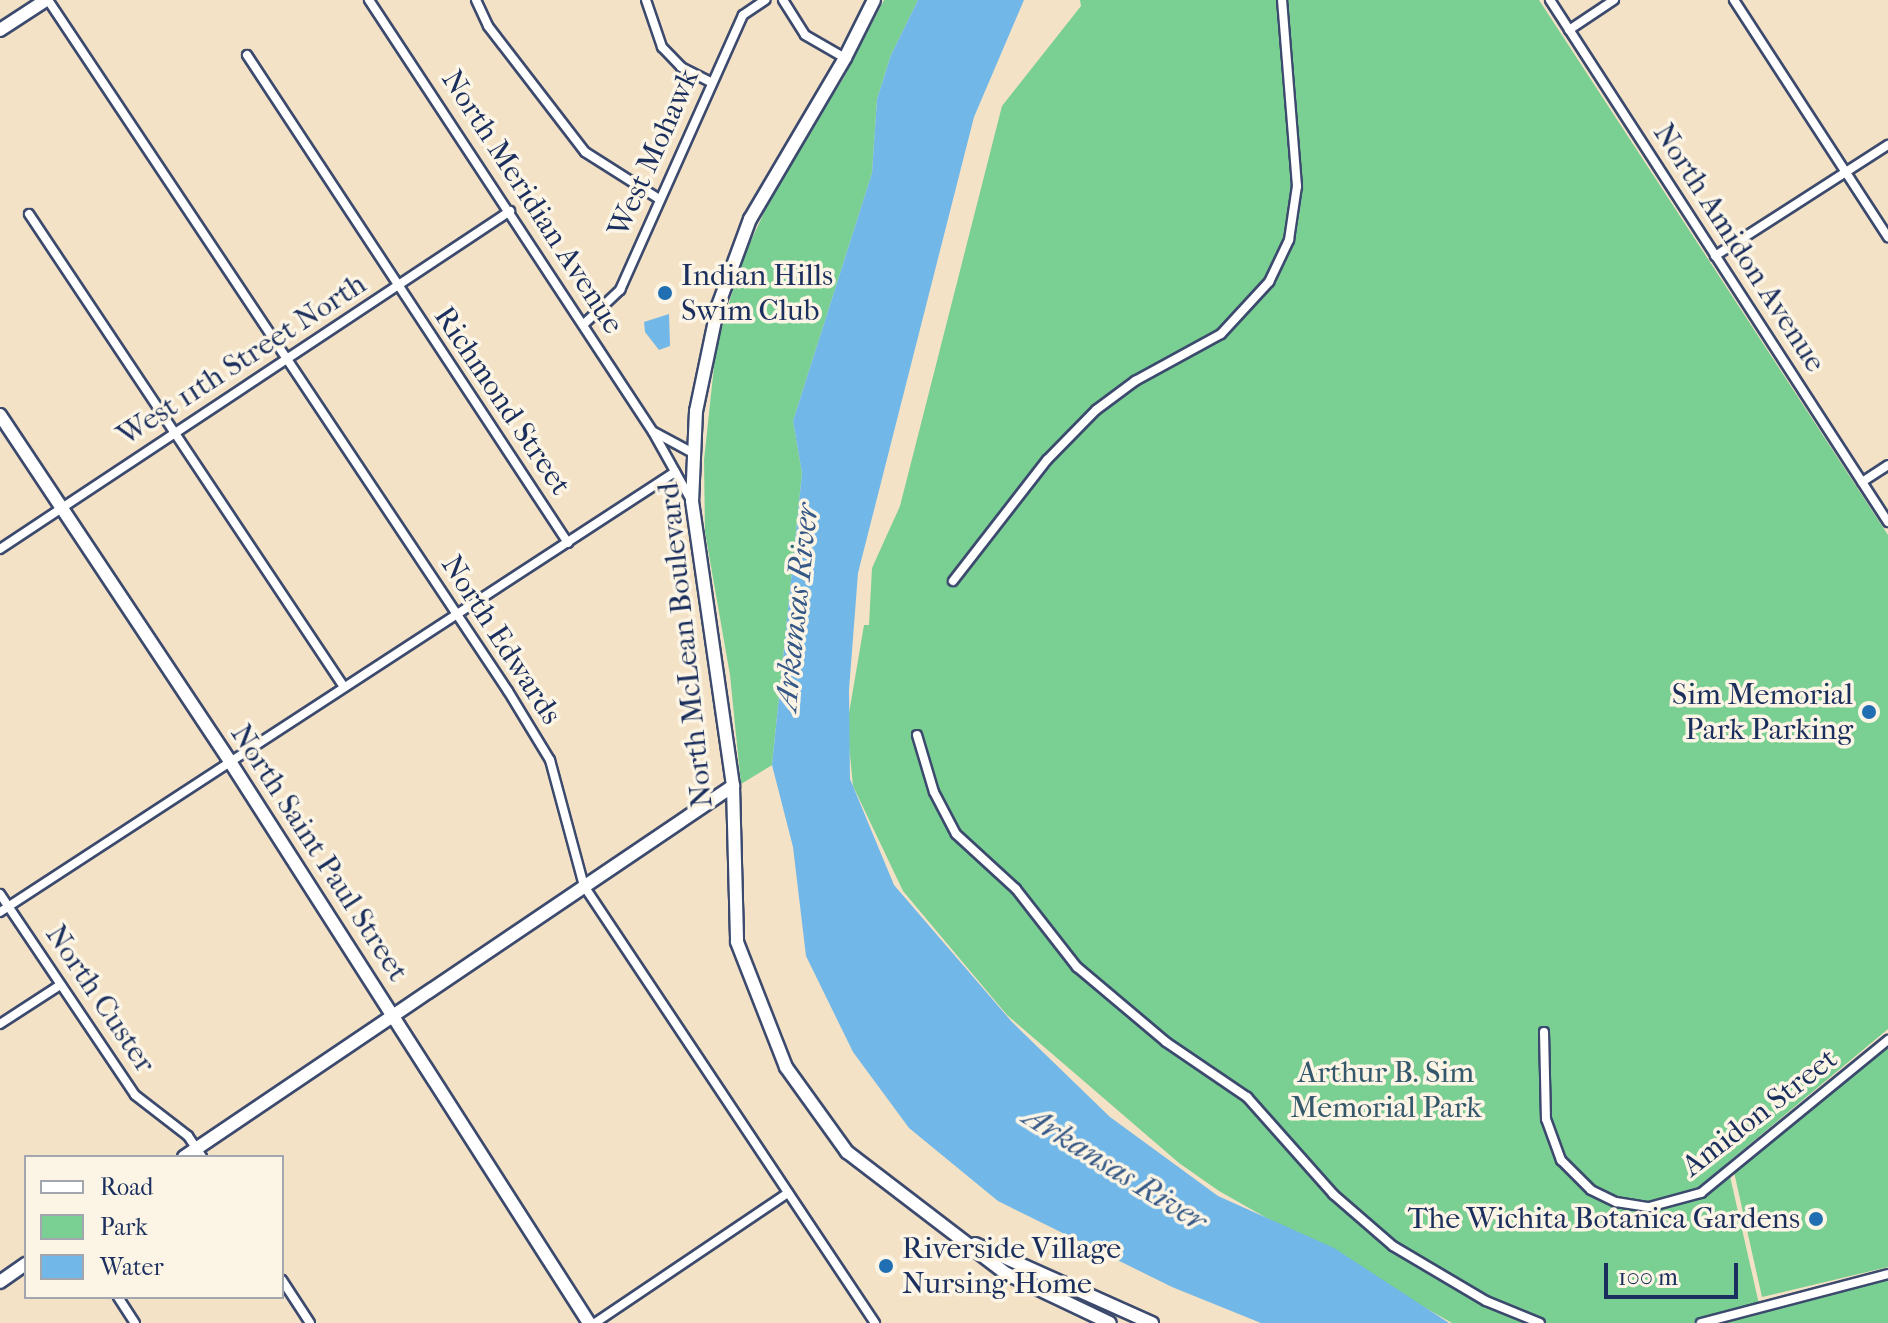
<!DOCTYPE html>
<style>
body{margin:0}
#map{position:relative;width:1888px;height:1323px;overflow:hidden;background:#f4e2c6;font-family:"IM FELL French Canon",serif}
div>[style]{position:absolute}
.green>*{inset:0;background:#7acf92}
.water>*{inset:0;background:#71b7e8}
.roads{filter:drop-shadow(2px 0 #3c4a6e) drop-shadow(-2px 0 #3c4a6e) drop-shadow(0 2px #3c4a6e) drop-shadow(0 -2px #3c4a6e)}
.street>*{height:8px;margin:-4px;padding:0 4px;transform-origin:4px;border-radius:4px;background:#fff}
.secondary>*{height:12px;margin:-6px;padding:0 6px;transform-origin:6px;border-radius:6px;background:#fff}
.dots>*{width:22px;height:22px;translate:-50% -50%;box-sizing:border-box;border:4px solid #fcf5e5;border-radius:50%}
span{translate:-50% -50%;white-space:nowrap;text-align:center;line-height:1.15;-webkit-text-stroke:7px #fcf5e5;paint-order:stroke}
.street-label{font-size:30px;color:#1b2f5e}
.poi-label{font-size:30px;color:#1b2f5e}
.left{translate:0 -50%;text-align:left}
.right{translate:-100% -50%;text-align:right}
.park-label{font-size:30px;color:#33576b}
.water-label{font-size:32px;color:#355887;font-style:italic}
.legend{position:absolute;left:24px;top:1155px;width:260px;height:144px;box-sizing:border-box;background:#fcf5e5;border:2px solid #a2a6af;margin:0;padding:10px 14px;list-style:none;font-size:24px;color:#1b2f5e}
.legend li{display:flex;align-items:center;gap:16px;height:40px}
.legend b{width:40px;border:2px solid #a2a6af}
.scale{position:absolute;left:1604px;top:1263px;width:134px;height:36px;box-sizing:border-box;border:4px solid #1b2f5e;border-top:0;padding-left:10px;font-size:24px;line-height:28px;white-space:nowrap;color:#1b2f5e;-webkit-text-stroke:6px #fcf5e5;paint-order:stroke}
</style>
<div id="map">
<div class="green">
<div style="clip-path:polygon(884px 0,918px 0,891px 55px,877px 99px,872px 173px,793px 421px,802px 473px,772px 765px,741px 784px,730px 675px,705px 532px,704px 460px,716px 348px,741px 262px,784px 170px,843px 79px)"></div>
<div style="clip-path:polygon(1080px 0,1539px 0,1888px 535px,1888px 1029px,1727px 1163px,1761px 1313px,1888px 1280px,1888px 1323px,1452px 1323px,1219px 1191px,1179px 1163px,1007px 1015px,903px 891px,853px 786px,847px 725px,864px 625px,869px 625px,872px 568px,900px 506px,1002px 106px,1081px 6px)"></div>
<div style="clip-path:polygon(1888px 1048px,1888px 1267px,1762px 1297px,1734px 1172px)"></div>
</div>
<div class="water">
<div style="clip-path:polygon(918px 0,1024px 0,974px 117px,858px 573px,849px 690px,850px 779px,894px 885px,1012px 1022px,1110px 1117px,1218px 1196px,1334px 1248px,1449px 1323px,1261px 1323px,1172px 1287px,998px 1201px,909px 1128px,853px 1052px,806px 956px,793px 847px,772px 765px,802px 473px,793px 421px,872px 173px,877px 99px,891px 55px)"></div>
<div style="clip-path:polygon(669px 314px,670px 346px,659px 350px,645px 332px,644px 322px)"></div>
</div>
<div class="roads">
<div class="street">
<div style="left:48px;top:0;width:830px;rotate:56.35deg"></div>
<div style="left:508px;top:691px;width:81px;rotate:58.7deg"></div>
<div style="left:550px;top:760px;width:131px;rotate:74.9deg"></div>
<div style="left:584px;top:886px;width:525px;rotate:56.34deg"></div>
<div style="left:369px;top:0;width:517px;rotate:56.68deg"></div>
<div style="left:653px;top:432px;width:78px;rotate:60.8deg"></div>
<div style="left:476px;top:0;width:29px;rotate:65deg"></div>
<div style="left:488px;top:26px;width:159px;rotate:52.4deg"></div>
<div style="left:585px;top:152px;width:88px;rotate:32.4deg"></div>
<div style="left:646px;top:0;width:50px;rotate:71.2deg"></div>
<div style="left:662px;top:47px;width:28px;rotate:46deg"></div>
<div style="left:681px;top:67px;width:34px;rotate:27deg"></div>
<div style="left:783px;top:0;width:41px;rotate:57.8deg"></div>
<div style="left:805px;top:35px;width:46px;rotate:29.9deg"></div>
<div style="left:1550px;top:0;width:622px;rotate:57.08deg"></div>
<div style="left:1734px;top:0;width:283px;rotate:57deg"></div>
<div style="left:1569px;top:30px;width:54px;rotate:-33.7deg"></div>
<div style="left:247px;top:55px;width:584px;rotate:56.66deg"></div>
<div style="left:29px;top:214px;width:568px;rotate:56.34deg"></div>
<div style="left:1715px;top:256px;width:206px;rotate:-32.7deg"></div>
<div style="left:584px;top:324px;width:50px;rotate:-43.4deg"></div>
<div style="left:620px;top:290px;width:301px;rotate:-65.9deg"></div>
<div style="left:743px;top:15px;width:27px;rotate:-34deg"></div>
<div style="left:654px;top:432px;width:44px;rotate:28.3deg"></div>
<div style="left:1862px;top:482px;width:31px;rotate:-33deg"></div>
<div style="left:0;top:549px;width:612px;rotate:-33.53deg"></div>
<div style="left:953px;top:581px;width:153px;rotate:-52.2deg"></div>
<div style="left:1047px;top:460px;width:70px;rotate:-45.6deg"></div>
<div style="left:1096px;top:410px;width:49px;rotate:-36.6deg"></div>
<div style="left:1135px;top:381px;width:98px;rotate:-28.7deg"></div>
<div style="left:1221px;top:334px;width:71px;rotate:-47.3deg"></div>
<div style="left:1269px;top:282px;width:47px;rotate:-64.5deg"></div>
<div style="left:1289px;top:240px;width:55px;rotate:-81.6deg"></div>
<div style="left:1297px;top:186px;width:187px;rotate:-94.6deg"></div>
<div style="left:917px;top:735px;width:59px;rotate:73.4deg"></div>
<div style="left:934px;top:792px;width:47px;rotate:62.4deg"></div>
<div style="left:956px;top:834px;width:81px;rotate:42.5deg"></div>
<div style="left:1016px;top:889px;width:99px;rotate:52deg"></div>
<div style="left:1077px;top:967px;width:116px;rotate:40.1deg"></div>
<div style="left:1166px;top:1042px;width:98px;rotate:34.2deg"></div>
<div style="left:1247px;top:1097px;width:130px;rotate:48.4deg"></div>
<div style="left:1333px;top:1194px;width:79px;rotate:40.9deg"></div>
<div style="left:1393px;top:1246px;width:108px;rotate:30.6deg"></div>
<div style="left:1486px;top:1301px;width:58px;rotate:22.2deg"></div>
<div style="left:0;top:894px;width:242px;rotate:56.1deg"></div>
<div style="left:135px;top:1095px;width:67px;rotate:37.7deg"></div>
<div style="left:188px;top:1136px;width:25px;rotate:56deg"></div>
<div style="left:0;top:912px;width:806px;rotate:-33.1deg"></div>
<div style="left:0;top:1024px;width:72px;rotate:-33deg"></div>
<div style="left:1544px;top:1032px;width:87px;rotate:88.7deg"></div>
<div style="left:1546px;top:1119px;width:44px;rotate:69.9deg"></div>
<div style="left:1561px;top:1160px;width:42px;rotate:45deg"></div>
<div style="left:1591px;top:1190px;width:28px;rotate:26deg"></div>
<div style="left:1616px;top:1202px;width:33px;rotate:9deg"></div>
<div style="left:1649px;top:1207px;width:54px;rotate:-15.1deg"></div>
<div style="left:1701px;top:1193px;width:242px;rotate:-39.3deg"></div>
<div style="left:282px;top:1280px;width:51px;rotate:56.9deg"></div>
<div style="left:118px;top:1297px;width:31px;rotate:57deg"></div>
<div style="left:595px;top:1323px;width:233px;rotate:-34deg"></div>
<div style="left:1701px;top:1323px;width:193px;rotate:-14.7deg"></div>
</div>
<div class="secondary">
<div style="left:874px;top:0;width:65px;rotate:116.6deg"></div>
<div style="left:845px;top:58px;width:187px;rotate:120.5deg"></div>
<div style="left:750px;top:219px;width:93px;rotate:110.2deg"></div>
<div style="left:718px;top:306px;width:107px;rotate:101.8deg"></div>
<div style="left:696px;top:411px;width:90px;rotate:92.5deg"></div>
<div style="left:692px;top:501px;width:288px;rotate:81.8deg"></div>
<div style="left:733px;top:786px;width:156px;rotate:88.5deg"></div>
<div style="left:737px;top:942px;width:134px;rotate:68.6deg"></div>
<div style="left:786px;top:1067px;width:105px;rotate:54.3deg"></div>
<div style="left:847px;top:1152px;width:199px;rotate:37.4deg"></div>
<div style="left:1005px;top:1273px;width:116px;rotate:25.5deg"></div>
<div style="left:0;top:30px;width:55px;rotate:-33.1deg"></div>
<div style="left:0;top:415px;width:414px;rotate:56.4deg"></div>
<div style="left:229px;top:760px;width:668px;rotate:57.4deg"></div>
<div style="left:184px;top:1157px;width:663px;rotate:-34.05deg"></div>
<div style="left:975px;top:1244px;width:194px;rotate:24.1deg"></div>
<div style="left:0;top:1282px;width:32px;rotate:-35deg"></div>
</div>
</div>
<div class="dots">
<div style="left:665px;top:293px;background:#1f6fb2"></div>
<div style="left:1869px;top:712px;background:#1f6fb2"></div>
<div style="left:1816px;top:1219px;background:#1f6fb2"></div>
<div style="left:886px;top:1266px;background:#1f6fb2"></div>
</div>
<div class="street-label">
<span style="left:654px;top:153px;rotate:-66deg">West Mohawk</span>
<span style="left:532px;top:202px;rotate:57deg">North Meridian Avenue</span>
<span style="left:1739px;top:248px;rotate:57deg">North Amidon Avenue</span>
<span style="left:242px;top:360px;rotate:-33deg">West 11th Street North</span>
<span style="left:502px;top:401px;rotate:56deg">Richmond Street</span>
<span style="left:501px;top:640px;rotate:57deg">North Edwards</span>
<span style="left:686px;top:645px;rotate:-96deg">North McLean Boulevard</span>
<span style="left:319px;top:853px;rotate:57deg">North Saint Paul Street</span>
<span style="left:100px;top:999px;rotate:56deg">North Custer</span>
<span style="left:1760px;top:1113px;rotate:-38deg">Amidon Street</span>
</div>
<div class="poi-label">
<span class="left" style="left:681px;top:293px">Indian Hills<br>Swim Club</span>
<span class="right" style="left:1853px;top:712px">Sim Memorial<br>Park Parking</span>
<span class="right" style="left:1800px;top:1219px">The Wichita Botanica Gardens</span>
<span class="left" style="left:902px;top:1266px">Riverside Village<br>Nursing Home</span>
</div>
<div class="park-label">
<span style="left:1386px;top:1090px">Arthur B. Sim<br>Memorial Park</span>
</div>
<div class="water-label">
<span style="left:797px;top:607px;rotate:-84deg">Arkansas River</span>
<span style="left:1115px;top:1169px;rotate:32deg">Arkansas River</span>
</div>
<ul class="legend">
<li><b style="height:10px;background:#fff"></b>Road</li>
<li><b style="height:22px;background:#7acf92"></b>Park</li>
<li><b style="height:22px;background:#71b7e8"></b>Water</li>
</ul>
<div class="scale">100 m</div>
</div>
